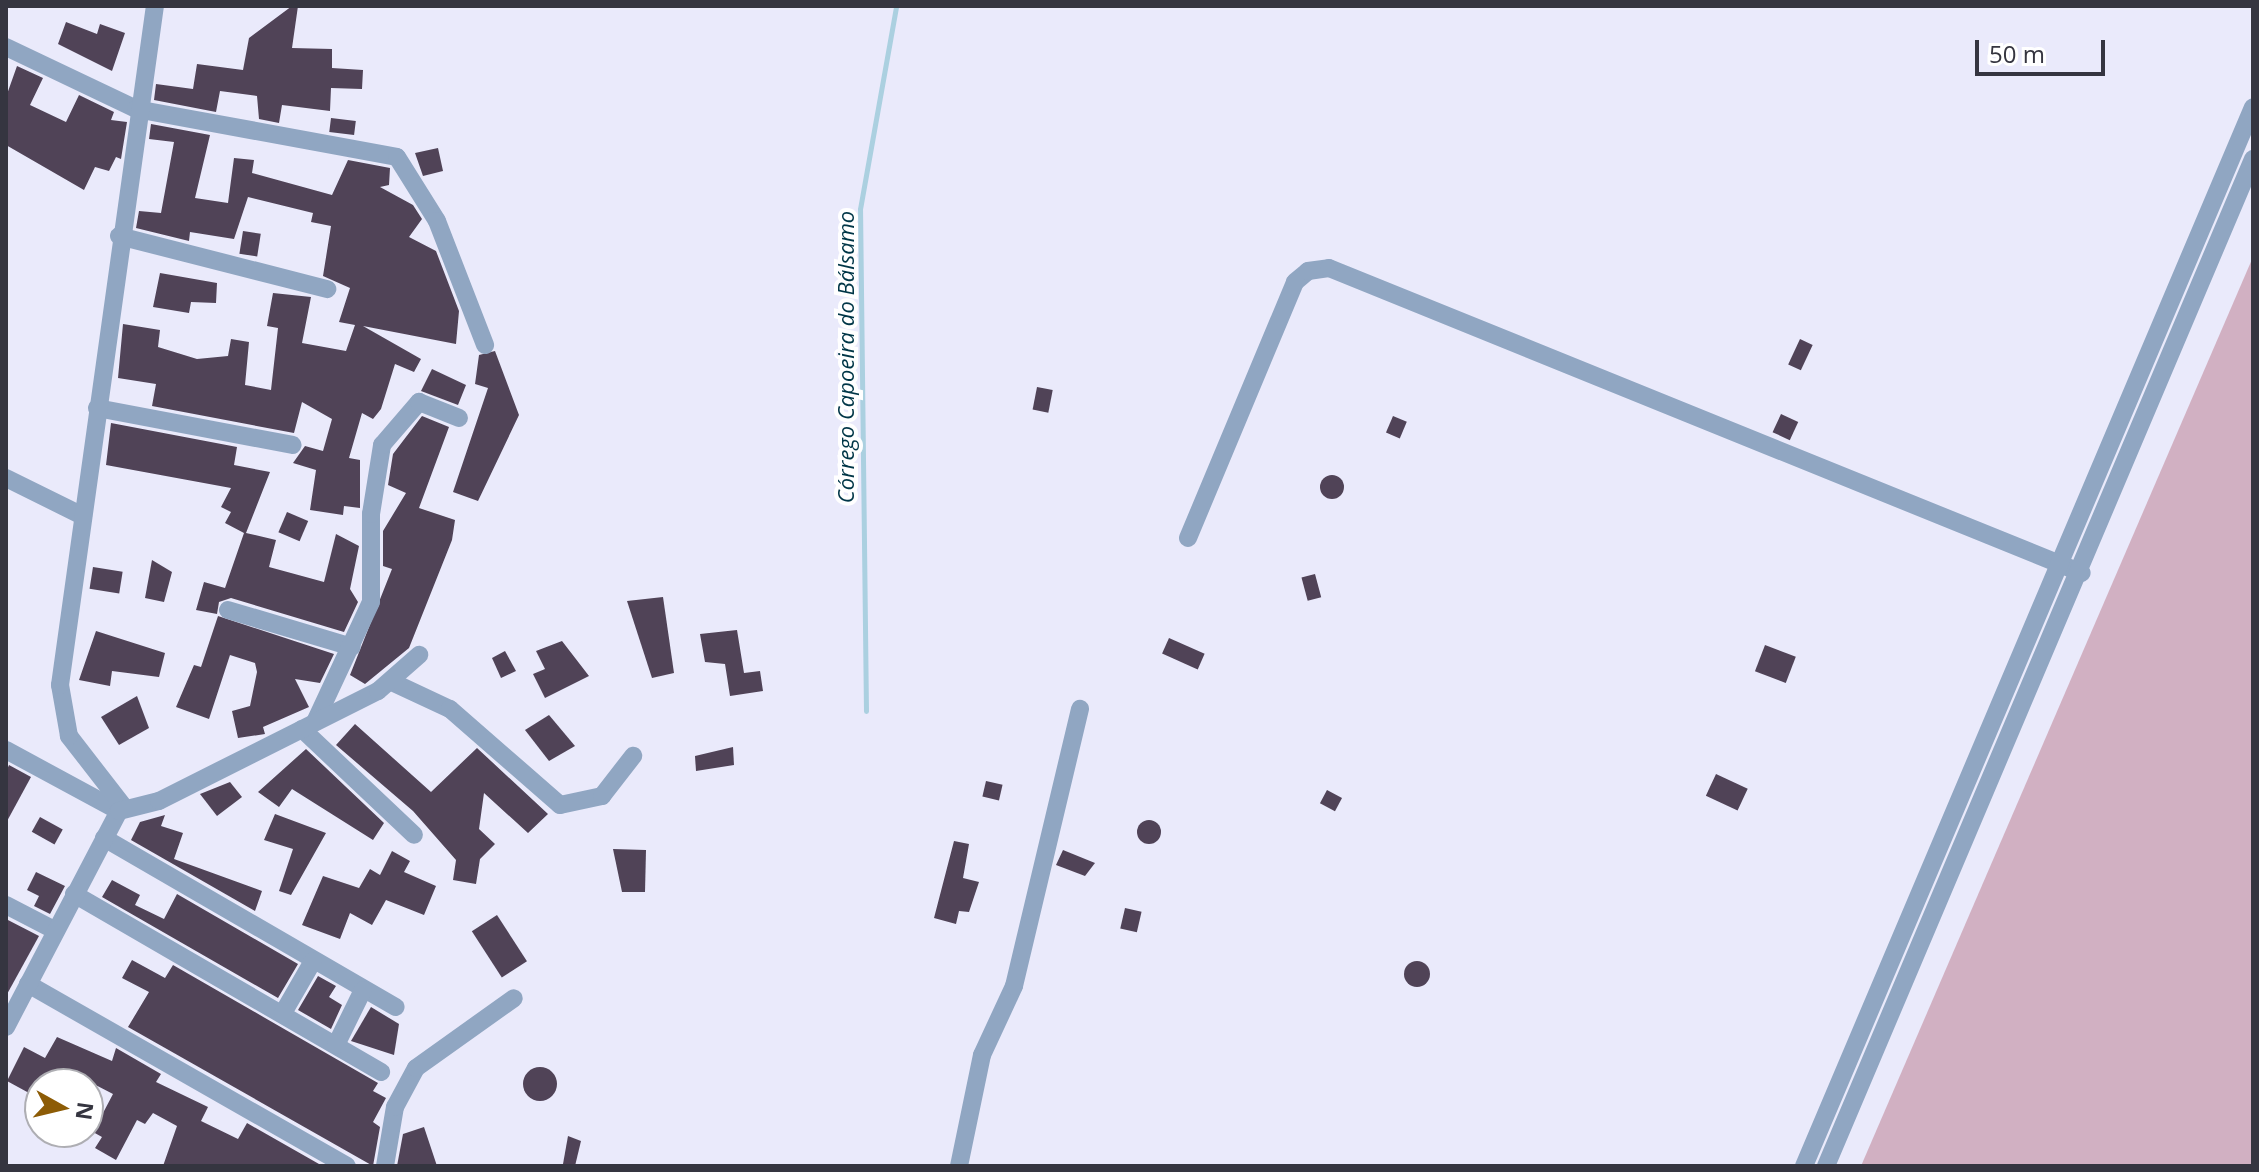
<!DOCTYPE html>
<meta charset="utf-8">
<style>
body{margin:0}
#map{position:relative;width:2259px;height:1172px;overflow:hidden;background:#eaeafb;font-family:"Open Sans",sans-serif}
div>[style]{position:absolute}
.forest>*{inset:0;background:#d1b0c2}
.stream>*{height:5px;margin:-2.5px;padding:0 2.5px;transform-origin:2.5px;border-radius:2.5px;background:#abd0e0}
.building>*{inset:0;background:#504357;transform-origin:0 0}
.round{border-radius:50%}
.minor>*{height:18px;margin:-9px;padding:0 9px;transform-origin:9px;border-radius:9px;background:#90a6c2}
span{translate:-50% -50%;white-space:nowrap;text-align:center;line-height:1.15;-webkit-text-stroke:8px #fff;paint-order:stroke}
.water-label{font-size:22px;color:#003647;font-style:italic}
.frame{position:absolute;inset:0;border:8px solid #353540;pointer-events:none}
.north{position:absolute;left:24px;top:1068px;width:80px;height:80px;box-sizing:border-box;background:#fff;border:2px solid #aeaeb3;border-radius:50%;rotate:98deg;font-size:22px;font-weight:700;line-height:32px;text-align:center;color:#353540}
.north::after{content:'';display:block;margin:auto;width:28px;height:36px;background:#8d5c06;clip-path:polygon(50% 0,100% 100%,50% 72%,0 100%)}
.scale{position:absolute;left:1975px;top:40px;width:130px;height:36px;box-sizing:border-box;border:4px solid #353540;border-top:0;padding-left:10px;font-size:24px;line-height:28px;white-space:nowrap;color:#353540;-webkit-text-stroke:6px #fff;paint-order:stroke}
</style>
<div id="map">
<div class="forest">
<div style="clip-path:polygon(2253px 257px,2253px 1166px,1861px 1166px)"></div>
</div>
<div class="stream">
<div style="left:866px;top:711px;width:502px;rotate:-90.68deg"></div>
<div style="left:860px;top:209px;width:206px;rotate:-79.9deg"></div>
</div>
<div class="building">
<div style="clip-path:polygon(292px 6px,298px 6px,292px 48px,332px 49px,332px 68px,363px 70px,362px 89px,331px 88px,330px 111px,282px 105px,279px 123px,259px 119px,257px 96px,220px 91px,216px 112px,154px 100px,156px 84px,193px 89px,197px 64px,243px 70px,249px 38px)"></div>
<div style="clip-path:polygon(66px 22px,97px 34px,100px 24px,125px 33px,112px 71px,58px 44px)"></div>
<div style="clip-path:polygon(17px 66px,43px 78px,30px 105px,66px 122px,79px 95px,114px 112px,111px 120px,127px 122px,121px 159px,116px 157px,109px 171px,95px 167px,84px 190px,6px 145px,6px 97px)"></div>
<div style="left:331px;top:118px;width:25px;height:14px;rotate:7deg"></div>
<div style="clip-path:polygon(151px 124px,210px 135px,195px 198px,228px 203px,234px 158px,254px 160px,252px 173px,332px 195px,348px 160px,390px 168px,389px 185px,380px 187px,413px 205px,422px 219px,409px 237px,436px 251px,459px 311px,456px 344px,363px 326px,421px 359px,414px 372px,395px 364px,381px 409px,373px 419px,362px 413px,349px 458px,360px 460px,360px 508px,344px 506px,343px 515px,310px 510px,316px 470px,293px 463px,305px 446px,323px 451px,332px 419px,302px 402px,294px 433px,152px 406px,156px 384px,118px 378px,123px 324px,160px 330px,158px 347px,197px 359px,228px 356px,231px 339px,249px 342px,245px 385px,271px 390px,278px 328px,267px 326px,273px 293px,311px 297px,302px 343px,346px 351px,355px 325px,339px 322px,350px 288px,323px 276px,331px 226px,311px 222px,313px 213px,248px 197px,234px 239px,190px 232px,189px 241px,136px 228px,139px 211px,161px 213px,174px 142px,149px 139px)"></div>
<div style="clip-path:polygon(438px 148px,443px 171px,423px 176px,415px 153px)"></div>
<div style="left:243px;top:231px;width:18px;height:23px;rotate:9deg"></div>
<div style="clip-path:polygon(160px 273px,217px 283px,216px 303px,191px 302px,189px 313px,153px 307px)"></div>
<div style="left:1800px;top:339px;width:14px;height:28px;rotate:25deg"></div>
<div style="clip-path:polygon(495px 351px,519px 415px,478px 501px,453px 492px,488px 388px,475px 384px,479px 355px)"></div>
<div style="clip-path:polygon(432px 369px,466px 385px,458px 405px,421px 391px)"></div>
<div style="left:1037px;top:387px;width:16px;height:23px;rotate:11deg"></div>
<div style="left:1781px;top:414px;width:19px;height:20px;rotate:25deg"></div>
<div style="clip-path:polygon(422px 416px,449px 427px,419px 508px,455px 520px,452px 540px,409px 648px,365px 684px,350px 675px,392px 569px,383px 566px,383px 531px,406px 493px,388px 485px,393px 454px)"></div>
<div style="left:1393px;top:416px;width:15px;height:18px;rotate:23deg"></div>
<div style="clip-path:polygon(111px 423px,237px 447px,234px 465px,270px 472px,246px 533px,276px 540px,269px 567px,324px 582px,336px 534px,359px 546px,350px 589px,358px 602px,344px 632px,231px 598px,219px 602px,217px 614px,196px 610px,204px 582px,225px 588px,244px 533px,225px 523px,231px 512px,221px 507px,231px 488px,106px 465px)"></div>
<div class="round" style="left:1320px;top:475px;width:24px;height:24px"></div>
<div style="left:287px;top:512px;width:23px;height:22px;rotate:23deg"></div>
<div style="clip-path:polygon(152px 560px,172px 572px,164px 602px,145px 598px)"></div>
<div style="left:93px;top:567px;width:30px;height:22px;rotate:9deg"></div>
<div style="left:1315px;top:574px;width:24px;height:14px;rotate:75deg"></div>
<div style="clip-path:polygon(663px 597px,674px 673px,652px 678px,627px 601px)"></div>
<div style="clip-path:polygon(218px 616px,334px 654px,320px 683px,295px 679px,309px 707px,263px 727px,265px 734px,238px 738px,232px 711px,250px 706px,257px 672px,255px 663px,230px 655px,209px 719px,176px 707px,194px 665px,201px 667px)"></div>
<div style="clip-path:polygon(737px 630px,744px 673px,760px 671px,763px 691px,730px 696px,725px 664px,705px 662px,700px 634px)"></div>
<div style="clip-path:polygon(96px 631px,165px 653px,159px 677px,112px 671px,110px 686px,79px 680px)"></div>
<div style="left:1169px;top:638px;width:39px;height:17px;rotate:24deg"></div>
<div style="clip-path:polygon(562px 641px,589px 676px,545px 698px,533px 674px,545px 669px,536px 651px)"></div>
<div style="left:1765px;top:645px;width:33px;height:28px;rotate:21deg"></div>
<div style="clip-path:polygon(505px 651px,516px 671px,501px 678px,492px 658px)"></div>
<div style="clip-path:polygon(137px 696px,149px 728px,119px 745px,101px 717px)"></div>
<div style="clip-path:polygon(549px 715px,575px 746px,549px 761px,525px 730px)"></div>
<div style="clip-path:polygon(355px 724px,431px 792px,477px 748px,548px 814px,528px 833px,484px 793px,479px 829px,495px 844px,480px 859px,476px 884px,453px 880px,456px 860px,413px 811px,336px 745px)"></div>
<div style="clip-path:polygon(733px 747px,734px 765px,696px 771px,695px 756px)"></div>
<div style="clip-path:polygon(306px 749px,384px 823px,373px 840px,292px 789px,279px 807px,258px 792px)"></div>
<div style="clip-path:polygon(9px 765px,31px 777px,6px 823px,6px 772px)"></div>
<div style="left:1716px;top:774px;width:35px;height:24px;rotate:25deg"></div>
<div style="left:986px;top:781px;width:17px;height:16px;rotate:13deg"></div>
<div style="clip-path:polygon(230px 782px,242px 797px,217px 816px,200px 794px)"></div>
<div style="left:1327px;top:790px;width:17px;height:15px;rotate:28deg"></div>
<div style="clip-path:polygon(275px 814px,326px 833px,291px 895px,279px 891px,293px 849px,264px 840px)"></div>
<div style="clip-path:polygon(165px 815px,161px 826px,183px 833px,174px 859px,262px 891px,255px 911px,131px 840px,140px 822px)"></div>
<div style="left:40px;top:817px;width:26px;height:17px;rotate:29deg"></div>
<div class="round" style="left:1137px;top:820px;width:24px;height:24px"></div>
<div style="clip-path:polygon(954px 841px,969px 844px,963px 878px,979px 882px,969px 912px,959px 911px,956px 924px,934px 918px)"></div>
<div style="clip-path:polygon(613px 849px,646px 850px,645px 892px,622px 892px)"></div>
<div style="clip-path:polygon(1063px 850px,1095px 863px,1085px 876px,1056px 865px)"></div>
<div style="clip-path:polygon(392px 851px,410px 861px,404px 872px,436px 886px,424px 915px,386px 900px,372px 925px,350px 913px,340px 939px,302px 925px,323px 876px,359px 888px,370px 869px,380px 875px)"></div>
<div style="clip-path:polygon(36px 872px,65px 886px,50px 914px,34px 906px,39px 896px,27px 890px)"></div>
<div style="clip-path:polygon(112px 880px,140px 895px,135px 905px,164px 919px,177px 894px,298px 964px,278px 998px,102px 897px)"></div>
<div style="left:1125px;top:908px;width:17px;height:21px;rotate:13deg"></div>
<div style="left:497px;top:915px;width:55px;height:30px;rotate:57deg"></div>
<div style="clip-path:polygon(6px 919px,39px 936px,6px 996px)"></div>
<div style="clip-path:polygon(132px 960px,165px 978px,173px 965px,378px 1083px,373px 1091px,386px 1098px,373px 1122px,380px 1127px,373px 1166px,128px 1027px,149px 992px,122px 978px)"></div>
<div class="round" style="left:1404px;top:961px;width:26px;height:26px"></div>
<div style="clip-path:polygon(318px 976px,336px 986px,329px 997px,342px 1005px,331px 1029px,298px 1010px)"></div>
<div style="clip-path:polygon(371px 1007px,399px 1024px,394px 1055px,351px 1041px)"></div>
<div style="clip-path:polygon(57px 1037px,112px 1061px,116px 1048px,161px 1074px,156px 1082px,208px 1107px,201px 1121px,238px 1139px,247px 1123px,319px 1164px,163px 1166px,177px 1126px,153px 1113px,145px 1124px,137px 1120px,116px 1160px,95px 1148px,102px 1137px,93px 1132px,113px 1094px,84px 1079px,40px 1084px,40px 1099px,7px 1081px,24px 1047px,45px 1058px)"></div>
<div class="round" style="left:523px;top:1067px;width:34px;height:34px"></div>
<div style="clip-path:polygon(424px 1127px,437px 1166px,397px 1166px,403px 1134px)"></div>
<div style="clip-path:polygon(568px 1136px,581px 1141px,575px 1166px,563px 1164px)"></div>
</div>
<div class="minor">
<div style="left:6px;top:47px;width:144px;rotate:25.5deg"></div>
<div style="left:136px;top:109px;width:265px;rotate:10.4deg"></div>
<div style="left:397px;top:157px;width:75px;rotate:58deg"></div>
<div style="left:437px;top:221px;width:133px;rotate:68.8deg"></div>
<div style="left:119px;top:236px;width:215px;rotate:14.3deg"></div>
<div style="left:97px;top:408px;width:199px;rotate:10.7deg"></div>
<div style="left:6px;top:478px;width:86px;rotate:26.3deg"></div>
<div style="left:1188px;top:538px;width:277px;rotate:-67.3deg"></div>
<div style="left:1295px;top:282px;width:17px;rotate:-40deg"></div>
<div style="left:1308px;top:271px;width:21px;rotate:-8deg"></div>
<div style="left:1329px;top:268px;width:812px;rotate:22.05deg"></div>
<div style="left:228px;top:610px;width:129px;rotate:16.6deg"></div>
<div style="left:392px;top:682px;width:64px;rotate:25deg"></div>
<div style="left:450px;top:709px;width:146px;rotate:41.1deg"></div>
<div style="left:560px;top:805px;width:43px;rotate:-12.1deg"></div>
<div style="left:602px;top:796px;width:51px;rotate:-52.2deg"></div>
<div style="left:315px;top:722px;width:132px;rotate:-65deg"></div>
<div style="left:371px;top:602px;width:88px;rotate:-90deg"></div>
<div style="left:371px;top:514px;width:70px;rotate:-80.9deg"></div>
<div style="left:382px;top:445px;width:57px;rotate:-49.3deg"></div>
<div style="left:419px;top:402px;width:43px;rotate:21.8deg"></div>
<div style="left:302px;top:729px;width:154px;rotate:43.4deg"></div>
<div style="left:6px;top:750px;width:128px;rotate:28.4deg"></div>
<div style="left:124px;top:807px;width:90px;rotate:-127.8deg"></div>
<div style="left:69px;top:736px;width:52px;rotate:-100deg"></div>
<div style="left:60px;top:685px;width:686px;rotate:-82.04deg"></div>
<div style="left:104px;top:838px;width:337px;rotate:30.1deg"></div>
<div style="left:74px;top:894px;width:355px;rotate:30.1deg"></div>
<div style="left:6px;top:905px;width:56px;rotate:27.5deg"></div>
<div style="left:28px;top:984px;width:367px;rotate:29.7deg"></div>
<div style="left:283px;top:1013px;width:60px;rotate:-60deg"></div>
<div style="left:6px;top:1027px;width:244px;rotate:-62.4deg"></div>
<div style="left:119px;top:811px;width:41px;rotate:-14deg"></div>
<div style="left:159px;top:801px;width:245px;rotate:-26.7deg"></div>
<div style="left:378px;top:691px;width:55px;rotate:-41.3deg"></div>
<div style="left:336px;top:1045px;width:61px;rotate:-63.9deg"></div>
<div style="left:385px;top:1166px;width:60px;rotate:-80.4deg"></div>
<div style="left:395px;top:1107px;width:44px;rotate:-61.7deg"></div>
<div style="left:416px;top:1068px;width:120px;rotate:-35.5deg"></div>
<div style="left:959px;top:1166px;width:113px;rotate:-78.3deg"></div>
<div style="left:982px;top:1055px;width:76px;rotate:-65.1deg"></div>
<div style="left:1014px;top:986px;width:285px;rotate:-76.6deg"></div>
<div style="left:1804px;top:1166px;width:1150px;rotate:-67.02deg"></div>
<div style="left:1826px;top:1166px;width:1094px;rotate:-67.02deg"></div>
</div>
<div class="water-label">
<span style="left:846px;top:357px;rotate:-90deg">Córrego Capoeira do Bálsamo</span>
</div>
<div class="frame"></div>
<div class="north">N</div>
<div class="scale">50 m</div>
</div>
